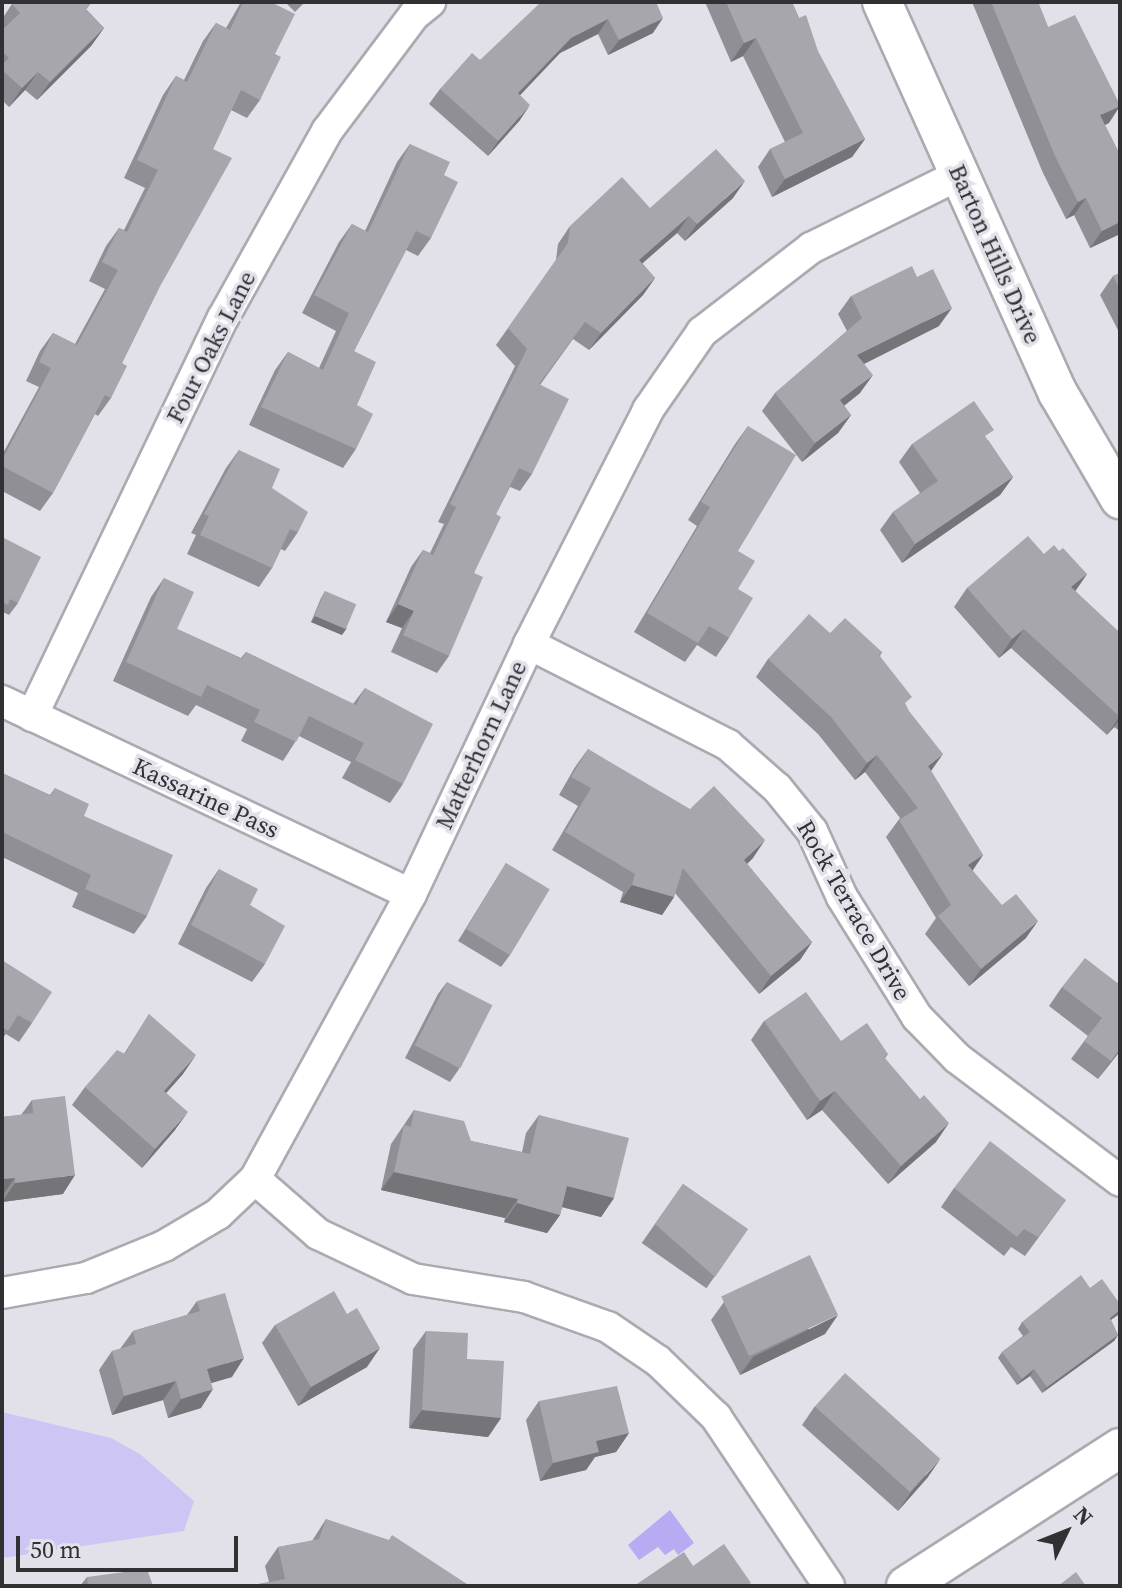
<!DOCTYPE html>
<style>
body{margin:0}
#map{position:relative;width:1122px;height:1588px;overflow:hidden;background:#e2e1e9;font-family:"Source Serif 4",serif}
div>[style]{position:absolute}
.green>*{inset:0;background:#cdc6f4}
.water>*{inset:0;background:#b8abf4}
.roads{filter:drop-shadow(2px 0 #abaab1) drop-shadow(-2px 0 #abaab1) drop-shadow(0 2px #abaab1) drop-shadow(0 -2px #abaab1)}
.minor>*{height:30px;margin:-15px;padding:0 15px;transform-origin:15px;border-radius:15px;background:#fff}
.tertiary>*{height:38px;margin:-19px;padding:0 19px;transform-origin:19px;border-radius:19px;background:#fff}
.wall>*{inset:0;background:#908f95;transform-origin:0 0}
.shaded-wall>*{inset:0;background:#757479}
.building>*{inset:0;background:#a7a6ad;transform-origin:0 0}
span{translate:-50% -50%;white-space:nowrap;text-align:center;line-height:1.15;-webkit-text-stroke:7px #e2e1e9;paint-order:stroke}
.street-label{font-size:24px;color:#313134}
.frame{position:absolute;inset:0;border:4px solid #313134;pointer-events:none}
.north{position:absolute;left:1026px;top:1492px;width:80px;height:80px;-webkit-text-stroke:6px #e2e1e9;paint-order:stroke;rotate:47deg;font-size:22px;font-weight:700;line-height:32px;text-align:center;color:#313134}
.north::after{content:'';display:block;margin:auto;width:28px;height:36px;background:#313134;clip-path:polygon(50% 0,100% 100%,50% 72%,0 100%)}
.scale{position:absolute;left:16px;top:1536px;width:222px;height:36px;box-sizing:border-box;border:4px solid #313134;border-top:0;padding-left:10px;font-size:24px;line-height:28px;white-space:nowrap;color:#313134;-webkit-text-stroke:6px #e2e1e9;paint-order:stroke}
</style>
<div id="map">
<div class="green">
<div style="clip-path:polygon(2px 1412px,111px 1438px,140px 1454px,194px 1501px,184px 1531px,2px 1558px)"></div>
</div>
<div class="water">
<div style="clip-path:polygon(670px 1510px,694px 1543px,678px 1555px,674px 1549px,665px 1555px,658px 1547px,639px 1560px,628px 1545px)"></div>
</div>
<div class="roads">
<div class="minor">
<div style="left:529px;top:644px;width:223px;rotate:26.9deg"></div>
<div style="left:728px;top:745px;width:65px;rotate:41.3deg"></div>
<div style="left:777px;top:788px;width:55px;rotate:50.9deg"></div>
<div style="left:812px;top:831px;width:72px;rotate:65.6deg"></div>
<div style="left:842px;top:897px;width:142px;rotate:58deg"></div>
<div style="left:917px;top:1017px;width:57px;rotate:45.7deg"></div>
<div style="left:957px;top:1058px;width:204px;rotate:37deg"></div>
<div style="left:2px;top:701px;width:452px;rotate:25.3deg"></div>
<div style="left:32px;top:716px;width:441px;rotate:-64.4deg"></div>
<div style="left:223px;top:318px;width:214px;rotate:-60.9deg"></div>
<div style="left:327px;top:131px;width:145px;rotate:-53.1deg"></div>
<div style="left:414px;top:15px;width:21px;rotate:-39deg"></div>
<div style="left:255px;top:1179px;width:84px;rotate:41.1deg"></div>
<div style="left:318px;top:1234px;width:105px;rotate:25.3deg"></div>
<div style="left:413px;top:1279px;width:112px;rotate:9.2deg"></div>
<div style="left:524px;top:1297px;width:89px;rotate:19.7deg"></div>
<div style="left:608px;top:1327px;width:60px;rotate:34.2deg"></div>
<div style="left:658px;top:1361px;width:81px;rotate:44deg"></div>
<div style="left:716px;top:1417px;width:203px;rotate:56.2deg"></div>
<div style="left:2px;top:1293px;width:85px;rotate:-10.1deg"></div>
<div style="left:86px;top:1278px;width:84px;rotate:-22.3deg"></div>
<div style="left:164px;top:1246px;width:63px;rotate:-30.7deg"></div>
<div style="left:218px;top:1214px;width:51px;rotate:-43.4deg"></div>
<div style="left:255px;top:1179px;width:325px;rotate:-61.3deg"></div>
<div style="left:411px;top:894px;width:276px;rotate:-64.7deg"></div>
<div style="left:529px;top:644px;width:263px;rotate:-63deg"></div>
<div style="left:648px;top:410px;width:95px;rotate:-55.3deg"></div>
<div style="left:702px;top:332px;width:138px;rotate:-37.6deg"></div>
<div style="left:811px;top:248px;width:165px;rotate:-26.3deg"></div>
</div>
<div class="tertiary">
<div style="left:882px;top:2px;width:429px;rotate:65.8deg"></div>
<div style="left:1058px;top:393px;width:123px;rotate:59.7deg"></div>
<div style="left:906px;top:1586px;width:255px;rotate:-32.8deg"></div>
</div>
</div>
<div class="wall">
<div style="clip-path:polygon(241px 2px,271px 2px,275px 54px,260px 100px,247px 118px,231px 110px,213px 149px,158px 290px,122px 363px,111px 398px,98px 416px,95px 414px,53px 493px,40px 511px,2px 491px,2px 455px,39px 387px,26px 381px,40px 351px,53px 333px,75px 344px,105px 289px,89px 281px,106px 246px,119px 228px,124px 230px,145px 188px,124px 178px,163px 95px,176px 76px,184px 80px,203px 41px,216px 23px,226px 28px)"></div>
<div style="clip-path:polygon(285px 2px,305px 2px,295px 12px)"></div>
<div style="clip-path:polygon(656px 2px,653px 33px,608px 55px,598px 34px,560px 53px,520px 95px,520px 120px,488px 156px,429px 104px,440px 89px,480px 60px)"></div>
<div style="clip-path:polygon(705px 2px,792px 2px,799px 18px,865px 139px,852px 157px,772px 197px,758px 167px,770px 149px,785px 142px,743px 56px,731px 62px)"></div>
<div style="clip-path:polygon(972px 2px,1038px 2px,1048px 27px,1109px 123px,1105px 125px,1120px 155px,1120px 234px,1090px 248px,1074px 215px,1066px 219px,1043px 173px)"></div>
<div style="clip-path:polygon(12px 4px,87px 10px,104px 28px,91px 46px,37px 100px,25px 90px,9px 107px,2px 100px,2px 30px,4px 28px,2px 25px,2px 19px)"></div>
<div style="clip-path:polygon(410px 144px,444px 175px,431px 238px,418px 256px,406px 250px,354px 351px,357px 405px,356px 449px,343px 468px,249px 425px,275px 370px,288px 352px,319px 368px,336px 331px,302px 313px,339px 242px,352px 224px,365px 231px,397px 162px)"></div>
<div style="clip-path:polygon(733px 198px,685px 241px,677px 233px,642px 263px,655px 278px,643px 295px,589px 350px,573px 339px,540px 385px,532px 474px,520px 491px,510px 487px,496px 514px,474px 573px,449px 656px,437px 673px,391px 652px,402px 628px,386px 622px,411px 567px,423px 550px,430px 553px,444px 524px,438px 522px,515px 366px,496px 345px,556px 260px,558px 244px,570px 226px,650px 208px)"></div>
<div style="clip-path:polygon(1120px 273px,1120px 334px,1100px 295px,1113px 276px)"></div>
<div style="clip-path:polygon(851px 296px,939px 326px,864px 364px,860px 393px,844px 406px,851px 415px,838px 433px,802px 462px,762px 411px,775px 393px,847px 331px,838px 314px)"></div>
<div style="clip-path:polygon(748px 426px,738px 551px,738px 589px,729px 638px,716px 657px,697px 645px,685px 662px,634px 632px,697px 526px,688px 520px,735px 444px)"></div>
<div style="clip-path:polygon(988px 440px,1013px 477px,1000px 495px,902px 563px,880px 530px,893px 512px,920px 493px,899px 462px,912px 444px)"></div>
<div style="clip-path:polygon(239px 450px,272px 488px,298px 532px,285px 551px,281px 549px,272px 568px,259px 587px,187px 554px,196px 535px,191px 533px,226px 468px)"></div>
<div style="clip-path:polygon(2px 537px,18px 603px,9px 615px,3px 612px,2px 613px)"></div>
<div style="clip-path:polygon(1044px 554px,1087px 574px,1075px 591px,1120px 633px,1120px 731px,1114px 727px,1107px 735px,1011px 648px,999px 658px,954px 607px,967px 588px)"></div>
<div style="clip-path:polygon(164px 578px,177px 629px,241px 658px,246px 652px,353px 704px,365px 688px,403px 784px,390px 803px,342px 778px,351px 762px,299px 736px,283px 761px,241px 741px,247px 729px,196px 705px,188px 716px,113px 681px,151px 597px)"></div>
<div style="clip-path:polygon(325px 591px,342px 635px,311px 622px,321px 598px)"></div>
<div style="clip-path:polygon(830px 633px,882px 652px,880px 656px,906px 706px,931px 771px,983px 855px,972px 870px,1026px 938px,969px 986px,925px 934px,936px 918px,886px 837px,900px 818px,865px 772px,855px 780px,818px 734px,756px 677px,768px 659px)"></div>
<div style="clip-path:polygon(588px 749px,753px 858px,747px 864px,812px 942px,800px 960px,759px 994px,675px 893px,674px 897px,662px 915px,620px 902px,623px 892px,552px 850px,578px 806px,559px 795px,575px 767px)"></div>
<div style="clip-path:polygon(2px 773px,50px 795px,55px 788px,84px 816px,147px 916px,134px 934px,72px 907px,78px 893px,2px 857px)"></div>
<div style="clip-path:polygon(506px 863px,510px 955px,501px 967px,458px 941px)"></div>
<div style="clip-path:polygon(219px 869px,250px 905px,265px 964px,252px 982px,178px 944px,206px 888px)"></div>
<div style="clip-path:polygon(2px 960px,32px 1023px,19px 1042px,6px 1034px,2px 1039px)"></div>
<div style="clip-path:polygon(447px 982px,459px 1069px,450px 1082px,405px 1058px,438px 994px)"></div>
<div style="clip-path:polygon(1120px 985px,1120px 1056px,1118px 1054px,1098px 1079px,1071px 1059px,1088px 1036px,1049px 1006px,1062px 987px)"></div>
<div style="clip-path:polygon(149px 1014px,183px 1074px,166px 1093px,175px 1130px,142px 1168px,72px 1105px,85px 1087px,124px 1054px)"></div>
<div style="clip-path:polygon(764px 1021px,888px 1054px,885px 1058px,936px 1142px,888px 1184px,822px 1110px,807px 1120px,751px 1040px)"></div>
<div style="clip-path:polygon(32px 1100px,63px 1194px,2px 1202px,2px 1117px,21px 1115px)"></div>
<div style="clip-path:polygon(414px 1110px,471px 1141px,522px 1152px,526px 1133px,539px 1115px,614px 1198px,601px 1217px,562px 1207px,560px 1215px,547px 1233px,504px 1222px,505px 1218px,381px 1190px,391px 1144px)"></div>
<div style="left:683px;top:1184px;width:79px;height:72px;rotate:35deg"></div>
<div style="clip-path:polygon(954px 1188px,1066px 1200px,1025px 1256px,1011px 1247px,1004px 1256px,941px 1207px)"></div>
<div style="clip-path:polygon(1090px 1288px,1120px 1304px,1120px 1312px,1111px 1320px,1118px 1335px,1114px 1341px,1042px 1393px,1030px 1376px,1017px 1385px,998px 1358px,1002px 1352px,1023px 1336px,1018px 1329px,1022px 1322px)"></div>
<div style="clip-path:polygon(197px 1301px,232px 1377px,211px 1383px,201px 1408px,168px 1418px,163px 1400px,112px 1415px,99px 1370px,112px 1351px,120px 1349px,133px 1331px,187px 1315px)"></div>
<div style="clip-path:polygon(724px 1302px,825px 1334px,740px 1375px,711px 1320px)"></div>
<div style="clip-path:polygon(347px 1314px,367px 1367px,298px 1406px,262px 1343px,275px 1325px)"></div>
<div style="clip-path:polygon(426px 1331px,501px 1418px,488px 1437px,409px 1428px,413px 1349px)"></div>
<div style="clip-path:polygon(539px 1401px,629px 1433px,616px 1452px,595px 1457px,586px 1470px,540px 1481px,526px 1420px)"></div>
<div style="clip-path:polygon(815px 1406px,928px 1477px,898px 1511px,802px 1425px)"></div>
<div style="clip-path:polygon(326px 1519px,470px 1586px,258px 1586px,259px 1584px,269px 1582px,265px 1566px,278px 1547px,312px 1541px)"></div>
<div style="clip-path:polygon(87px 1577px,153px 1586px,80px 1586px)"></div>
</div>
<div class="shaded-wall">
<div style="clip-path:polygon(663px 18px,653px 33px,608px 55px,619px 40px)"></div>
<div style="clip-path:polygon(608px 19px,598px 34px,560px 53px,507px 109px,518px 93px,571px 38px)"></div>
<div style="clip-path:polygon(104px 28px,91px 46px,37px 100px,50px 82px)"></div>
<div style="clip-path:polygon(756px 38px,743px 56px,731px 62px,744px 43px)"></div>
<div style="clip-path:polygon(38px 72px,25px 90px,9px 107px,22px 88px)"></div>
<div style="clip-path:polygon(530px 105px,520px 120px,488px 156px,498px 141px)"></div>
<div style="clip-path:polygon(1120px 106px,1109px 123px,1089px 132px,1100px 115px)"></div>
<div style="clip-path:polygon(865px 139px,852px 157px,772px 197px,785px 179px)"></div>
<div style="clip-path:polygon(745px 181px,733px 198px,685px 241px,697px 224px)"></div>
<div style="clip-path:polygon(1086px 198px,1074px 215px,1066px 219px,1078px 202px)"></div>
<div style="clip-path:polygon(689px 216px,677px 233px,627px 277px,639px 260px)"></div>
<div style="clip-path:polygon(1120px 222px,1120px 234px,1090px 248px,1102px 231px)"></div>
<div style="clip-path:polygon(655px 278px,643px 295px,589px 350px,601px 333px)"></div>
<div style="clip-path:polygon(952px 308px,939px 326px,844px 374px,857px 355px)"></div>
<div style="clip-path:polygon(873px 375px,860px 393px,827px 419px,840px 400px)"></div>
<div style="clip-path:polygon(851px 415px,838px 433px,802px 462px,815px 443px)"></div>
<div style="clip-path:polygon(1013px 477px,1000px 495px,902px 563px,915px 544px)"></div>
<div style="clip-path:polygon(1087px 574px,1074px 593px,1071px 587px)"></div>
<div style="clip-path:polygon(398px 604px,414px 611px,402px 628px,386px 622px)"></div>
<div style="clip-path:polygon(316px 616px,347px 628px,342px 635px,311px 622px)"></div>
<div style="clip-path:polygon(1024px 629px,1011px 648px,999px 658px,1012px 639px)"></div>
<div style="clip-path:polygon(1120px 716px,1120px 719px,1114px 727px,1107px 735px)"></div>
<div style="clip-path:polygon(943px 754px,931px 771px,928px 766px)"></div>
<div style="clip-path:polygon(877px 755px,865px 772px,855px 780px,867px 763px)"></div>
<div style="clip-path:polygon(765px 840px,753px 858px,732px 878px,744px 860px)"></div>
<div style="clip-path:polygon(983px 855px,971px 873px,968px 865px)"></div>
<div style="clip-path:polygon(632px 885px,674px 897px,662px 915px,620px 902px)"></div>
<div style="clip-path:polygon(1038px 921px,1026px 938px,969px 986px,981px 969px)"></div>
<div style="clip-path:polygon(812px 942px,800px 960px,759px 994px,771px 976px)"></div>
<div style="clip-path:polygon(1120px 1049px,1120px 1050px,1098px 1079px,1111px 1061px)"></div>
<div style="clip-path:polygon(196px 1055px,183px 1074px,151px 1110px,164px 1091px)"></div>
<div style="clip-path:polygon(835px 1091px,822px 1110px,807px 1120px,820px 1101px)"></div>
<div style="clip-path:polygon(188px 1112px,175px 1130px,142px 1168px,155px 1149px)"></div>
<div style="clip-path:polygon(949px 1123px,936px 1142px,888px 1184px,901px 1166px)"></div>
<div style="clip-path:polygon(394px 1172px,518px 1199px,505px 1218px,381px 1190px)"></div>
<div style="clip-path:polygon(75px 1175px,63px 1194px,2px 1202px,15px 1183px)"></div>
<div style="clip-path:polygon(15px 1178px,2px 1196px,2px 1179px)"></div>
<div style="clip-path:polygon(567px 1186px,614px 1198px,601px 1217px,554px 1205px)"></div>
<div style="clip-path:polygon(517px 1203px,560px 1215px,547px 1233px,504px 1222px)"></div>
<div style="clip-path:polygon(1120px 1310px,1118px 1315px,1105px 1324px,1110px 1318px)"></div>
<div style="clip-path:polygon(838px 1315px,825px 1334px,740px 1375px,753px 1357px)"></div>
<div style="clip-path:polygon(1118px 1335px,1114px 1341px,1042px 1393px,1047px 1387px)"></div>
<div style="clip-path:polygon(380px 1348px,367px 1367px,298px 1406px,311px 1387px)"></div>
<div style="clip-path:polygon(244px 1358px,232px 1377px,194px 1388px,207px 1369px)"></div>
<div style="clip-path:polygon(1034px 1369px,1030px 1376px,1017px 1385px,1022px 1379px)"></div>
<div style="clip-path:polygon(176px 1381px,163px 1400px,112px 1415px,124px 1396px)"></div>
<div style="clip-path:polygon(213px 1389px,201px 1408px,168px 1418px,181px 1399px)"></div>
<div style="clip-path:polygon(422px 1410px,501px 1418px,488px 1437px,409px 1428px)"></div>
<div style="clip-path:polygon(629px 1433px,616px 1452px,595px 1457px,586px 1470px,540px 1481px,553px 1463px,596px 1441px)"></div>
<div style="clip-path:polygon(941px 1458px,928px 1477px,898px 1511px,911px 1492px)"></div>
</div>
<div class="building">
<div style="clip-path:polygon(14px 2px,92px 2px,86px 10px,104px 28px,50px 82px,38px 72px,22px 88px,2px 70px,2px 65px,9px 58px,2px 51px,2px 30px,20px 13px,12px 4px)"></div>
<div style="clip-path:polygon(243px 2px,271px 2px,295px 14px,275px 54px,281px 57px,260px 100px,241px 90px,213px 149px,232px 158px,158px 290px,122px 363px,127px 366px,111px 398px,105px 395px,53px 493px,2px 466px,2px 460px,51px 368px,39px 362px,53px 333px,77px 345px,118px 270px,102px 262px,119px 228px,127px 232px,158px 170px,137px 160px,176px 76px,187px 82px,216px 23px,230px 30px)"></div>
<div style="clip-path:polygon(541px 2px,656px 2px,663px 18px,619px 40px,608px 19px,571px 38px,518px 93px,530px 105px,498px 141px,440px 89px,472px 53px,480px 60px)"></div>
<div style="clip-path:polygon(726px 2px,792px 2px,799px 18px,806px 15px,818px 51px,865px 139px,785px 179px,770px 149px,803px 133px,756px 38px,744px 43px)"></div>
<div style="clip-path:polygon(991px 2px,1038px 2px,1048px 27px,1075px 15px,1120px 105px,1120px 106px,1100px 115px,1120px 155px,1120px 222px,1102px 231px,1086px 198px,1078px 202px,1055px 156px)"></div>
<div style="clip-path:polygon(410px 144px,450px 162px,444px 175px,458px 182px,431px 238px,416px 231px,354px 351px,376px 362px,357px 405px,373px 414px,356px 449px,261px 407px,288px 352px,323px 370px,349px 313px,314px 295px,352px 224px,368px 232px)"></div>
<div style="clip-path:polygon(716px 149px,745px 181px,697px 224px,689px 216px,639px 260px,655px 278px,601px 333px,585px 322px,539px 384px,569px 399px,532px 474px,519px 468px,496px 514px,501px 517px,474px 573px,483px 577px,449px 656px,403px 635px,414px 611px,398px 604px,423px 550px,433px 555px,456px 507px,450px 504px,527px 349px,508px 328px,568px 243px,570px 226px,622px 177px,650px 208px)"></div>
<div style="clip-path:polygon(912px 266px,917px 277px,933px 269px,952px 308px,857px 355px,873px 375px,840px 400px,851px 415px,815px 443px,775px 393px,862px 318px,851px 296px)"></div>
<div style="clip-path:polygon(1120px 273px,1120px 290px,1113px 276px)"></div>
<div style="clip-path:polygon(974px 401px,994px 430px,985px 436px,1013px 477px,915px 544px,893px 512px,938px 481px,912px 444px)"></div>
<div style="clip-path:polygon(748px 426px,796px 455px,738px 551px,755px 561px,738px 589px,753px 598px,729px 638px,709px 626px,698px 643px,647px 613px,710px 507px,701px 502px)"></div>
<div style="clip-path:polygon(239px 450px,280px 469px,272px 488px,308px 512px,298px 532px,290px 529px,272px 568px,200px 535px,209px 516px,204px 514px)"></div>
<div style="clip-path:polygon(1028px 536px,1044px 554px,1054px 545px,1059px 551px,1063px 548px,1087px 574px,1071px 587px,1120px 633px,1120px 717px,1024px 629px,1012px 639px,967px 588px)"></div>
<div style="clip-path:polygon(2px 537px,41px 557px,18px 603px,10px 599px,8px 605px,2px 602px)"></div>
<div style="clip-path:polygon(164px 578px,194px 592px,177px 629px,242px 659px,246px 652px,356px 705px,365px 688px,433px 724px,403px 784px,355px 760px,364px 743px,309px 716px,296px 742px,254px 722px,260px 710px,207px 685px,201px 697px,126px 662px)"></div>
<div style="left:325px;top:591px;width:34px;height:27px;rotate:23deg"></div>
<div style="clip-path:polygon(809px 614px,830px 633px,845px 618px,882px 652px,879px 655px,912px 697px,905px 703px,909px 711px,943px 754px,928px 766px,983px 855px,968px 865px,1002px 905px,1016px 894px,1038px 921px,981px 969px,938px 916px,951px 905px,899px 820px,918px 808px,877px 755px,867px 763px,831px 717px,768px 659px)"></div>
<div style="clip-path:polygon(588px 749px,690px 809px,714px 786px,765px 840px,744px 860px,812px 942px,771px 976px,683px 868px,674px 897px,632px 885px,635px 874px,565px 832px,591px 788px,571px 777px)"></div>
<div style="clip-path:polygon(2px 773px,51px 796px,55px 788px,89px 804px,84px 816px,173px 855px,147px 916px,85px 889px,91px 875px,2px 832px)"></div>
<div style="left:506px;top:863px;width:51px;height:77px;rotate:31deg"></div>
<div style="clip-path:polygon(219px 869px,258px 889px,250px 905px,285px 926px,265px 964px,191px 925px)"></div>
<div style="clip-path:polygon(1085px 958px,1120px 985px,1120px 1049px,1111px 1061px,1084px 1041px,1102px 1018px,1062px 987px)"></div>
<div style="clip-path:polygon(2px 960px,52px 992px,32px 1023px,18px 1015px,8px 1031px,2px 1027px)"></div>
<div style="left:447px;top:982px;width:51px;height:71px;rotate:27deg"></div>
<div style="clip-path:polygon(806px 992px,841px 1041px,867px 1023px,888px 1054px,884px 1057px,920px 1099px,924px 1095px,949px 1123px,901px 1166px,835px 1091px,820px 1101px,764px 1021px)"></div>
<div style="clip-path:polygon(149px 1014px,196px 1055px,164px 1091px,188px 1112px,155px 1149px,85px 1087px,117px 1050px,125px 1054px)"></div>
<div style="clip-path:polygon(65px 1096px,75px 1175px,15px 1183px,15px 1178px,2px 1179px,2px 1117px,33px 1113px,32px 1100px)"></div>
<div style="clip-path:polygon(414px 1110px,464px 1121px,471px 1141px,530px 1154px,539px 1115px,629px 1138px,614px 1198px,567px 1186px,560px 1215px,517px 1203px,518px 1199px,394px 1172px,404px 1125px,411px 1127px)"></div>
<div style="clip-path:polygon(990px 1141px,1066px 1200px,1038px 1237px,1024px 1229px,1017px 1237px,954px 1188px)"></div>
<div style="clip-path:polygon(683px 1184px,748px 1229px,715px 1277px,655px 1224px)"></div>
<div style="left:810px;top:1255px;width:66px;height:98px;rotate:65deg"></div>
<div style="clip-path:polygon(1081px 1275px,1090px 1288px,1102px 1279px,1120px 1304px,1120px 1310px,1110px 1318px,1118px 1335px,1047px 1387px,1034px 1369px,1022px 1379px,1002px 1352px,1030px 1332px,1022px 1322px)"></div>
<div style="clip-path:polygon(334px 1291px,347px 1314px,357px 1308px,380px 1348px,311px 1387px,275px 1325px)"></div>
<div style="clip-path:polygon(225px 1293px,244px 1358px,207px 1369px,213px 1389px,181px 1399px,176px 1381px,124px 1396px,112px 1351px,136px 1344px,133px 1331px,200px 1311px,197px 1301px)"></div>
<div style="clip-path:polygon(426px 1331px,468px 1333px,467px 1359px,504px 1361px,501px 1418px,422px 1410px)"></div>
<div style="left:845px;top:1373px;width:128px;height:45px;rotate:42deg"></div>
<div style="clip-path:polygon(617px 1386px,629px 1433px,596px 1441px,599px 1452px,553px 1463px,539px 1401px)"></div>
<div style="clip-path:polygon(326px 1519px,389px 1540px,392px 1535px,470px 1586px,260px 1586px,259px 1584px,285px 1579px,278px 1547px,319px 1539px)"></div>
<div style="clip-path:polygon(724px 1544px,751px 1583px,746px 1586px,634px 1586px,684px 1552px,693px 1566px)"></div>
<div style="clip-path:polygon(147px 1569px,153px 1586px,86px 1586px,88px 1586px,87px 1577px)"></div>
<div style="clip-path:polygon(1076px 1572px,1086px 1586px,1058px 1586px)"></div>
</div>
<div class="street-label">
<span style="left:995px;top:254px;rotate:66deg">Barton Hills Drive</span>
<span style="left:211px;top:347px;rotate:-63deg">Four Oaks Lane</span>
<span style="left:481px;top:745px;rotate:-65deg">Matterhorn Lane</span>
<span style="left:206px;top:798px;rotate:25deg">Kassarine Pass</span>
<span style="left:854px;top:910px;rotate:60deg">Rock Terrace Drive</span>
</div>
<div class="frame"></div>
<div class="north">N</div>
<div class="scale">50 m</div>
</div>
